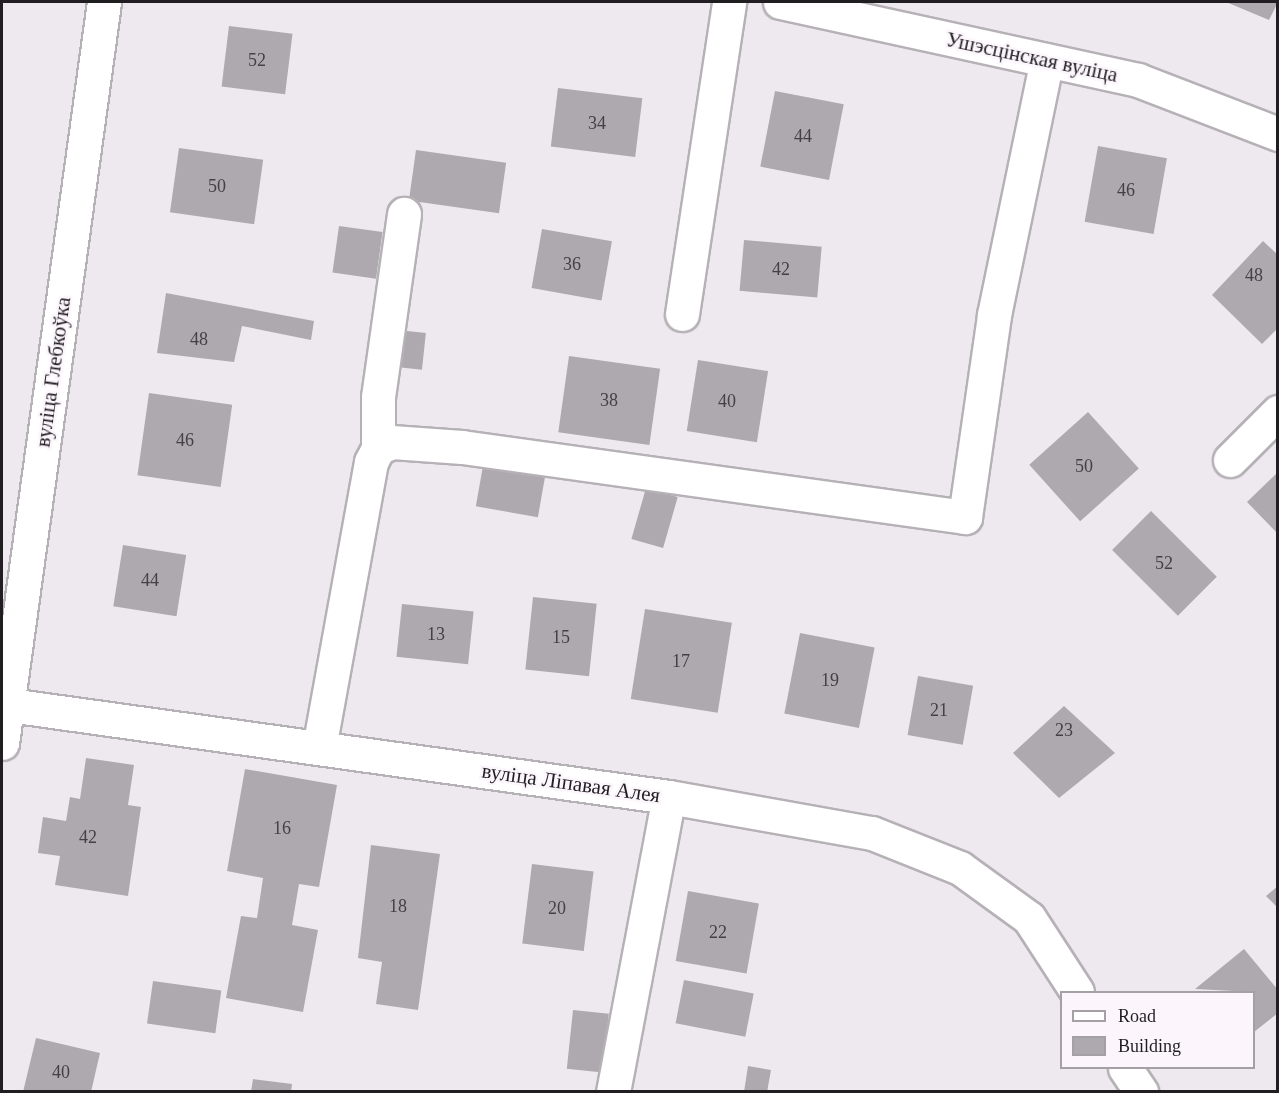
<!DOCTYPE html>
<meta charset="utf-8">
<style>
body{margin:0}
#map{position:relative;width:1279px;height:1093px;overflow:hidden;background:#eee9ef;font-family:"Times New Roman",serif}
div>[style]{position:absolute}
.building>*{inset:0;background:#aea9af;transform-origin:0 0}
.roads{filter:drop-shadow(2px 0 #b6b1b6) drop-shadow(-2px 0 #b6b1b6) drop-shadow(0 2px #b6b1b6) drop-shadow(0 -2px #b6b1b6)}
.minor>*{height:33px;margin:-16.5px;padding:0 16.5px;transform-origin:16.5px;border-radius:16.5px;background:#fff}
span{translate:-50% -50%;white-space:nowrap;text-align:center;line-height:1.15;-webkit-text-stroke:5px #fcf6fc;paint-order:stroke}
.number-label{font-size:18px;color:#444144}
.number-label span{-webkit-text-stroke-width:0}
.street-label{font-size:21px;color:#201e20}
.frame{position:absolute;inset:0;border:3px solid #201e20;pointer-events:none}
.legend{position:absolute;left:1060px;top:991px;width:195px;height:78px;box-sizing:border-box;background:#fcf6fc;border:2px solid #a4a0a4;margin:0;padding:8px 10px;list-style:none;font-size:18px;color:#201e20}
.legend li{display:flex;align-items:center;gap:12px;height:30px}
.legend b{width:30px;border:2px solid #a4a0a4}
</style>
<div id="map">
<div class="building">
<div style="clip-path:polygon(1226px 2px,1278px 2px,1269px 20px)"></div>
<div style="left:229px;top:26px;width:64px;height:61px;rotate:7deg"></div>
<div style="left:558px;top:88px;width:85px;height:59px;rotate:7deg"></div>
<div style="left:775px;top:91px;width:70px;height:77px;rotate:11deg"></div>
<div style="left:1098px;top:146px;width:70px;height:77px;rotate:10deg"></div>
<div style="left:179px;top:148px;width:85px;height:65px;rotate:8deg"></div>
<div style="left:416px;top:150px;width:91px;height:51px;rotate:8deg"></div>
<div style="left:339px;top:226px;width:44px;height:47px;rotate:8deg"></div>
<div style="left:542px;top:229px;width:71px;height:60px;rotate:10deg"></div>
<div style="left:744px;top:240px;width:78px;height:51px;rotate:5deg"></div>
<div style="clip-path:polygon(1263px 241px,1278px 255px,1278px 328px,1262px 344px,1212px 295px)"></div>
<div style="clip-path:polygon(166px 293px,314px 321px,311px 340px,242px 326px,234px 362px,157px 353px)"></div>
<div style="left:398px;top:330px;width:28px;height:37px;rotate:6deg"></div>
<div style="left:569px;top:356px;width:92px;height:77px;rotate:8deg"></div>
<div style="left:698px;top:360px;width:71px;height:72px;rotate:9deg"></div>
<div style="left:149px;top:393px;width:84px;height:83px;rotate:8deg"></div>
<div style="left:1088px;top:412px;width:76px;height:79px;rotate:48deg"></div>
<div style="left:484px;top:460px;width:63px;height:47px;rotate:10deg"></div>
<div style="clip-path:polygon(1276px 474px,1278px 475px,1278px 534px,1247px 502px)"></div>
<div style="left:646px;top:488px;width:33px;height:53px;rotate:16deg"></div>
<div style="left:1151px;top:511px;width:93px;height:55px;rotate:45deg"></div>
<div style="left:123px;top:545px;width:64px;height:62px;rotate:9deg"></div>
<div style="left:533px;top:597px;width:64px;height:73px;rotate:6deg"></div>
<div style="left:402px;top:604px;width:72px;height:53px;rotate:6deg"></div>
<div style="left:645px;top:609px;width:88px;height:91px;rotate:9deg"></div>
<div style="left:800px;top:633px;width:76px;height:82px;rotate:11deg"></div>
<div style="left:918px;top:676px;width:56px;height:60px;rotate:10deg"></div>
<div style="clip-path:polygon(1064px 706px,1115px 753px,1059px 798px,1013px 753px)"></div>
<div style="clip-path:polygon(86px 758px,134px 765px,128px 805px,141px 807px,128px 896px,55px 885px,60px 856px,38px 853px,43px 817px,66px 821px,70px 797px,80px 799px)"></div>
<div style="clip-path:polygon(245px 769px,337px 785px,319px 887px,299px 884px,292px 925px,318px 930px,303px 1012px,226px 998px,241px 916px,257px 918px,263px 878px,227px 871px)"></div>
<div style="clip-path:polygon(371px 845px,440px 854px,418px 1010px,376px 1004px,382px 962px,358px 958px)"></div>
<div style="left:532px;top:864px;width:62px;height:80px;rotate:7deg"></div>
<div style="clip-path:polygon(1278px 886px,1278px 908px,1266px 896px)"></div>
<div style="left:688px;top:891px;width:72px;height:71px;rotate:10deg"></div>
<div style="clip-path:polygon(1244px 949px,1278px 990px,1278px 1013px,1254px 1032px,1254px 992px,1195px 989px)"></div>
<div style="left:684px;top:980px;width:71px;height:44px;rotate:11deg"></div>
<div style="left:153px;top:981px;width:69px;height:43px;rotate:8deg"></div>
<div style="left:573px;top:1010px;width:36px;height:59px;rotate:6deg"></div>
<div style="clip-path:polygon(36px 1038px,100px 1053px,91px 1092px,23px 1092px)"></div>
<div style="clip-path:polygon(748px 1066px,771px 1070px,767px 1092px,744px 1092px)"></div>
<div style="clip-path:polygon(253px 1079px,292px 1084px,291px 1092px,251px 1092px)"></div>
</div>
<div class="roads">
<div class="minor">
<div style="left:780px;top:2px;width:366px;rotate:12.3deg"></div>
<div style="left:1138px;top:80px;width:150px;rotate:21.1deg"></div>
<div style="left:682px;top:314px;width:316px;rotate:-81.4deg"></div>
<div style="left:378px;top:448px;width:51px;rotate:-90deg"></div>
<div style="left:378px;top:397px;width:185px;rotate:-81.9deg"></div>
<div style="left:1230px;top:460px;width:68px;rotate:-45deg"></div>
<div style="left:2px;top:704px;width:673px;rotate:7.94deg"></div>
<div style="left:669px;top:797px;width:206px;rotate:10.1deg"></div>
<div style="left:872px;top:833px;width:95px;rotate:21.7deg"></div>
<div style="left:960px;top:868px;width:85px;rotate:35.9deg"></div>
<div style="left:1029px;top:918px;width:88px;rotate:57deg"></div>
<div style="left:2px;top:743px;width:748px;rotate:-82.16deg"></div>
<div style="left:319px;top:748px;width:291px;rotate:-79.7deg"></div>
<div style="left:371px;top:462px;width:16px;rotate:-63deg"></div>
<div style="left:378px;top:448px;width:15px;rotate:-23deg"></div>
<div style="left:392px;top:442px;width:70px;rotate:4.1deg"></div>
<div style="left:462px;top:447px;width:508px;rotate:7.92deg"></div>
<div style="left:965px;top:517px;width:204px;rotate:-81.8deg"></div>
<div style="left:994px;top:315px;width:260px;rotate:-78.3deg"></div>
<div style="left:1125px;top:1068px;width:29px;rotate:56deg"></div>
<div style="left:613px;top:1092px;width:300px;rotate:-79.3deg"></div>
</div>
</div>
<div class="number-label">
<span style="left:257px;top:60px">52</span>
<span style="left:597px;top:123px">34</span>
<span style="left:803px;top:136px">44</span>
<span style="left:217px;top:186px">50</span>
<span style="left:1126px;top:190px">46</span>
<span style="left:572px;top:264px">36</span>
<span style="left:781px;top:269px">42</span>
<span style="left:1254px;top:275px">48</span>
<span style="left:199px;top:339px">48</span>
<span style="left:609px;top:400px">38</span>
<span style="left:727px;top:401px">40</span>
<span style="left:185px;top:440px">46</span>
<span style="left:1084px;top:466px">50</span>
<span style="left:1164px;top:563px">52</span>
<span style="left:150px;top:580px">44</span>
<span style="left:436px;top:634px">13</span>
<span style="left:561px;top:637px">15</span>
<span style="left:681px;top:661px">17</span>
<span style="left:830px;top:680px">19</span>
<span style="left:939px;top:710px">21</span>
<span style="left:1064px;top:730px">23</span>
<span style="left:282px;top:828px">16</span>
<span style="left:88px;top:837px">42</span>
<span style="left:398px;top:906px">18</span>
<span style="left:557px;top:908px">20</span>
<span style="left:718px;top:932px">22</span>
<span style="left:61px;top:1072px">40</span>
</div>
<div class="street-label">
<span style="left:1032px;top:57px;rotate:12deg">Ушэсцінская вуліца</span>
<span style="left:53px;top:372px;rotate:-82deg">вуліца Глебкоўка</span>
<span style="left:571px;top:783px;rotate:8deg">вуліца Ліпавая Алея</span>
</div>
<div class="frame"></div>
<ul class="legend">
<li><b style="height:8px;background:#fff"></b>Road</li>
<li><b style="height:16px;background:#aea9af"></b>Building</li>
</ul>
</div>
